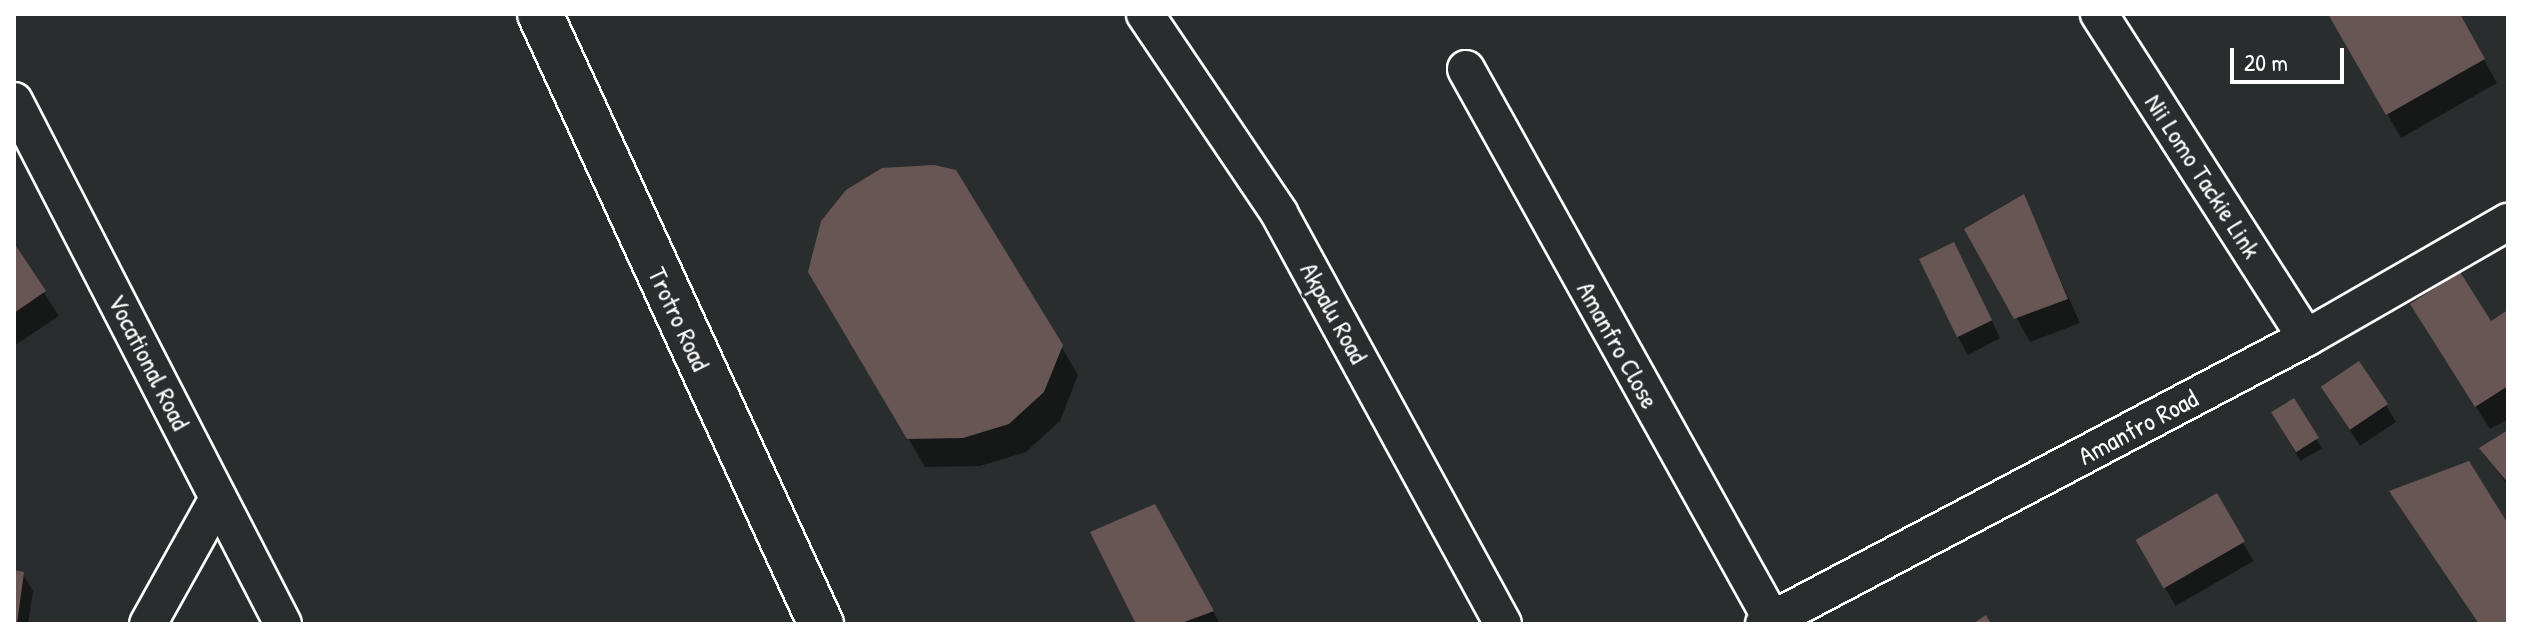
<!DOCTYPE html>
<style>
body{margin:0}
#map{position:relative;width:2522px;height:638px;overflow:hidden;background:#2a2d2e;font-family:"Patrick Hand",sans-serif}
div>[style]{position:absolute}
.shadow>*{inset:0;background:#0007;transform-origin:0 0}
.building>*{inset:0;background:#685655;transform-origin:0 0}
.roads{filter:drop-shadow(2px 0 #fff) drop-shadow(-2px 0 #fff) drop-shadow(0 2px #fff) drop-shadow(0 -2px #fff)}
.street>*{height:36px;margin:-18px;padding:0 18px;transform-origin:18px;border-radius:18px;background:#2a2d2e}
.secondary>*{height:44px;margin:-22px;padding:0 22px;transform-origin:22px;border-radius:22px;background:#2a2d2e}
span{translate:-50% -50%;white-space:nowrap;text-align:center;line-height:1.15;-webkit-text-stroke:6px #2a2d2e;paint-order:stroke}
.street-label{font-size:26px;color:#fff}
.frame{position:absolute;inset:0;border:16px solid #fff;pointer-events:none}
.scale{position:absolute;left:2230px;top:48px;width:114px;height:36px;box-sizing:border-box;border:4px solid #fff;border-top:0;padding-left:10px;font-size:24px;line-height:28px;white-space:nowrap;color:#fff;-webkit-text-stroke:6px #2a2d2e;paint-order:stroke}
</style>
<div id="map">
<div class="shadow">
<div style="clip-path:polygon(2330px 14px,2458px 14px,2497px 83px,2401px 138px)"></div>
<div style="clip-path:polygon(2023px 197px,2080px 323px,2030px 342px,1967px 230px)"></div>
<div style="clip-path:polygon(14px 247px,59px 316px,14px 346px)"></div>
<div style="clip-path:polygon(1964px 262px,2000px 338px,1968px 355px,1958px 337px)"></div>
<div style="clip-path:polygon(810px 271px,1061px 346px,1078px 375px,1060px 421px,1026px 452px,980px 466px,925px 467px)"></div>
<div style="clip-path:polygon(2508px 312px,2508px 419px,2490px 429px,2426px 329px,2490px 324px)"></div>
<div style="left:2294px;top:400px;width:56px;height:25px;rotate:60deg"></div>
<div style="clip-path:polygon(2333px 404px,2386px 405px,2396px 422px,2360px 446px)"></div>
<div style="clip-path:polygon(2508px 433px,2508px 486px,2482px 449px)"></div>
<div style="clip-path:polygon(2392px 492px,2508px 527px,2508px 624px,2479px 624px)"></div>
<div style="left:2216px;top:496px;width:75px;height:90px;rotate:60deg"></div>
<div style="clip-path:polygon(1168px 530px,1220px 624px,1138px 624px)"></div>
<div style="clip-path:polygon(14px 572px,22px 573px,33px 591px,28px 624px,14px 624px)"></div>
</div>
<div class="building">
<div style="clip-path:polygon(2328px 14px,2460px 14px,2485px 59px,2386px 115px)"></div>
<div style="clip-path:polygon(934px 165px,956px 170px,1063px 345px,1044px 392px,1009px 424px,963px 438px,907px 439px,808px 272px,821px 221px,846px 190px,882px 168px)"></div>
<div style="clip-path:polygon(2024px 194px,2068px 299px,2014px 319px,1964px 229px)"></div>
<div style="left:1954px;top:242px;width:87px;height:39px;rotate:64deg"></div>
<div style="clip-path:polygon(14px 243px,46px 291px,14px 313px)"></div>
<div style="clip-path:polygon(2460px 272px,2491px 321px,2508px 310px,2508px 386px,2475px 407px,2410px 304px)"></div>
<div style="left:2359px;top:361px;width:52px;height:46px;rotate:56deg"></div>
<div style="left:2294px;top:398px;width:47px;height:27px;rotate:58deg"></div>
<div style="clip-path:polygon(2508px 430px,2508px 483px,2479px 448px)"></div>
<div style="clip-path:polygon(2469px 461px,2508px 524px,2508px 624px,2479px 624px,2389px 491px)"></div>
<div style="left:2217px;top:493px;width:56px;height:94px;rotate:60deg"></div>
<div style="clip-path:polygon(1155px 504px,1214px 611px,1179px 624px,1136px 624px,1090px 532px)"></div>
<div style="clip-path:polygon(14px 570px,24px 572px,17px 624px,14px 624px)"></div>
<div style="clip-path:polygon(1986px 615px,1991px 624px,1972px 624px)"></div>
</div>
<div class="roads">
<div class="street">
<div style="left:1145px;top:14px;width:240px;rotate:56deg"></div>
<div style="left:1279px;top:213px;width:468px;rotate:61.4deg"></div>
<div style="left:2099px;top:14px;width:384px;rotate:57.4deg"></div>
<div style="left:1466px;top:69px;width:630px;rotate:60.95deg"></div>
<div style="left:14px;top:101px;width:588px;rotate:62.78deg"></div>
<div style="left:148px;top:624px;width:144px;rotate:-60.9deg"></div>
<div style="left:1764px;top:624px;width:613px;rotate:-27.82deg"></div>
<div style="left:2306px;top:338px;width:233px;rotate:-29.9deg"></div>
</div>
<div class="secondary">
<div style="left:540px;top:14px;width:672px;rotate:65.27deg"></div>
</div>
</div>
<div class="street-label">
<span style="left:2203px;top:176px;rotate:57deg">Nii Lomo Tackie Link</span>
<span style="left:1334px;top:313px;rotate:61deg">Akpalu Road</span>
<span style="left:679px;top:319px;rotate:65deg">Trotro Road</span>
<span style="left:1618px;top:345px;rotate:61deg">Amanfro Close</span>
<span style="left:149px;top:362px;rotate:63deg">Vocational Road</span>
<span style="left:2138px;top:427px;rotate:-28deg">Amanfro Road</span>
</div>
<div class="frame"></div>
<div class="scale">20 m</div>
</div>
